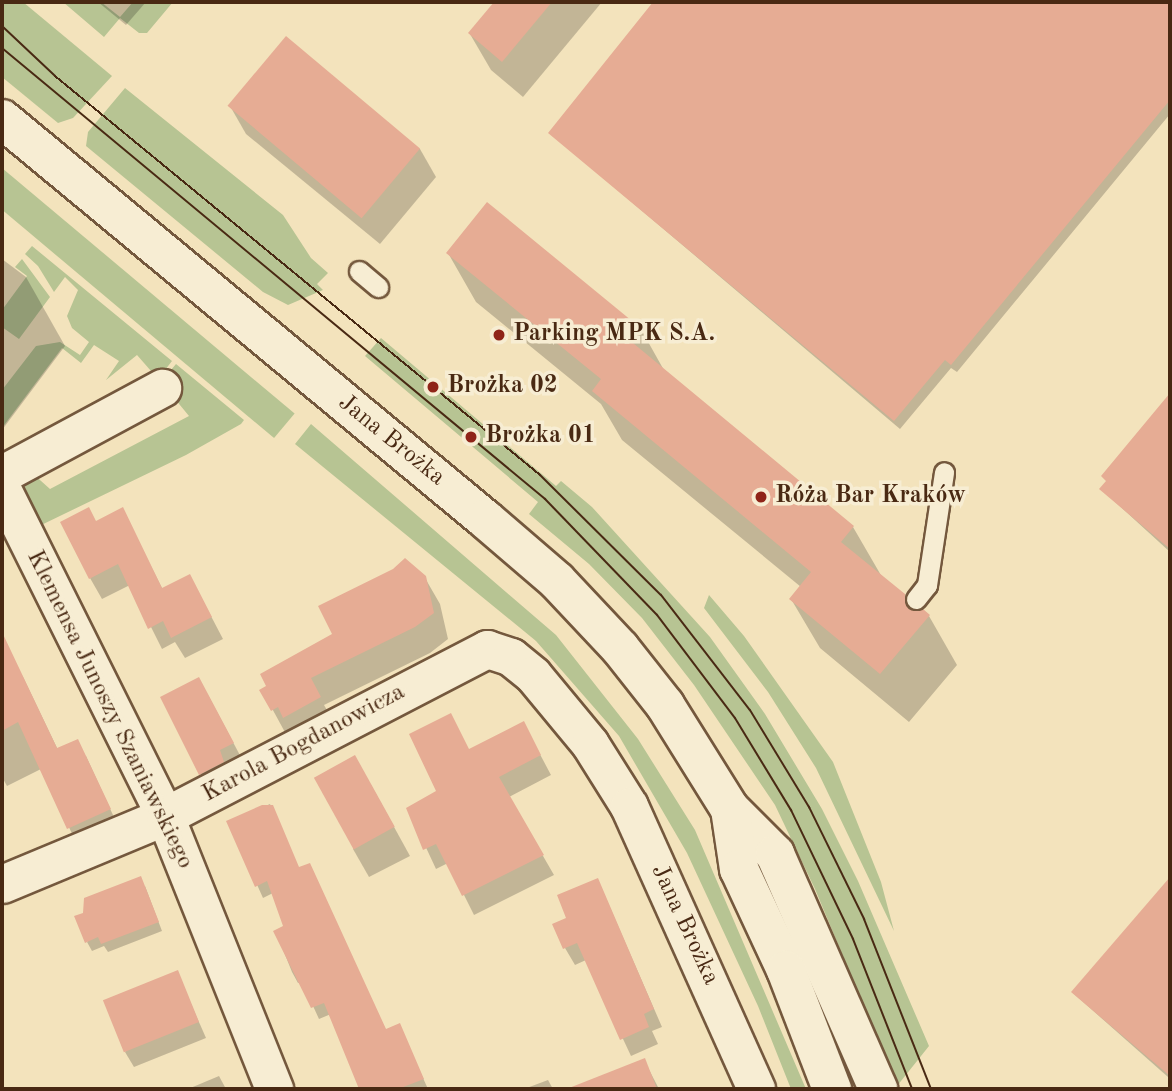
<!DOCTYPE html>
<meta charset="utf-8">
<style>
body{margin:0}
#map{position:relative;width:1172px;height:1091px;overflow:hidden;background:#f3e3bc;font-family:"Old Standard TT",serif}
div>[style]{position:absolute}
.green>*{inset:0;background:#b7c493;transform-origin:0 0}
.shadow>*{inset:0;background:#0003}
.building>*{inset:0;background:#e6ac94;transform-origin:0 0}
.roads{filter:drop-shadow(2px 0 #74583d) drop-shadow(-2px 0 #74583d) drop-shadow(0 2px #74583d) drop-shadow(0 -2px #74583d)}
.lane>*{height:19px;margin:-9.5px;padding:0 9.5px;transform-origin:9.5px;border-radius:9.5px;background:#f7edd3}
.street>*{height:37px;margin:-18.5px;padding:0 18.5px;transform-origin:18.5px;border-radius:18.5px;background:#f7edd3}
.secondary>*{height:38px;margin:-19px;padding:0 19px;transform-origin:19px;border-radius:19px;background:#f7edd3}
.tram>*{height:2px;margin:-1px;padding:0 1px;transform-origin:1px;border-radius:1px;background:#492913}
.dots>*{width:19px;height:19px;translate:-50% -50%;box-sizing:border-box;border:4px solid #f7edd3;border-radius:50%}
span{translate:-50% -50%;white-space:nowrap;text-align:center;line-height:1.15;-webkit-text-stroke:7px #f7edd3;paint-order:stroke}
.poi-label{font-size:24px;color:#492913;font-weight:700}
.left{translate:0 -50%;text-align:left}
.street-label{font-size:24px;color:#492913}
.frame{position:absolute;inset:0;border:4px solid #492913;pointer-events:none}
</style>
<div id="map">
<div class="green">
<div style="clip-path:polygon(2px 2px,23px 2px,112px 76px,73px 118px,58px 123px,2px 77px)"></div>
<div style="clip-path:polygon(63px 2px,101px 2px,120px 17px,133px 2px,173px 2px,147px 33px,139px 33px,120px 18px,104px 37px)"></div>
<div style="clip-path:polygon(125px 88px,283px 215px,311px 258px,328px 273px,317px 284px,323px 290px,288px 305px,263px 292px,86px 146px,88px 132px)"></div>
<div style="left:2px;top:168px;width:382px;height:32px;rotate:40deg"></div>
<div style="clip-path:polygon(32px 246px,172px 361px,158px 379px,137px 355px,106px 380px,119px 361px,94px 345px,81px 363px,62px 348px,2px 428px,2px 390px,36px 346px,60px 342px,80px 355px,89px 342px,72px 328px,67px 316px,78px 290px,65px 277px,54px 292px,38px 266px,25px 254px)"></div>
<div style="clip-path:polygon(22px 259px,50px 297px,19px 339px,2px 327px,2px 310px,27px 276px,15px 267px)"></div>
<div style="clip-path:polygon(381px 338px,556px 486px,561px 481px,592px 507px,710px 637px,765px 714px,822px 809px,858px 881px,929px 1046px,897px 1086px,815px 889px,775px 805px,694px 685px,642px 618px,589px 564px,529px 514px,538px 502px,365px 356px)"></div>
<div style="clip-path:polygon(176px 364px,244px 420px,241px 424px,186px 455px,33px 529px,22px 491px,31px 472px,50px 489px,189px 416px,161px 382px)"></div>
<div style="clip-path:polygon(311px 424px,556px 635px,638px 739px,695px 830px,806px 1089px,791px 1089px,758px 1006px,687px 853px,619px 736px,536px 641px,295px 444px)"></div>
<div style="clip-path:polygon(709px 595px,744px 636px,833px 762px,881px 882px,894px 931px,816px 768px,768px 692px,704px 608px)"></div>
</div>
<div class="shadow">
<div style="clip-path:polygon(98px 2px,146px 2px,126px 25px)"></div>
<div style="clip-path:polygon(497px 2px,602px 2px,523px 97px,491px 70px,470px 34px)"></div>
<div style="clip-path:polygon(658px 2px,1170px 2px,1170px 114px,957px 372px,951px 368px,900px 429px,550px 133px)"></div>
<div style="clip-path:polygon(230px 106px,420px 149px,436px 177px,380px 244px,246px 134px)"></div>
<div style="clip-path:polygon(448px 253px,642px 331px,665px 372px,853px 527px,882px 577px,904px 595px,912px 610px,929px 616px,957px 665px,909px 722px,820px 648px,791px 599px,801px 587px,622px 440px,601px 404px,476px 302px)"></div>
<div style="clip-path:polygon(2px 259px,26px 277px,65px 346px,2px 430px)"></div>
<div style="clip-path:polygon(1170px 396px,1170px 552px,1101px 489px,1107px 482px,1104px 477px)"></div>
<div style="clip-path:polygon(122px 509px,163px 590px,201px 597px,223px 639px,185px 658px,175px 642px,162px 649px,130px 585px,102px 599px,90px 578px,97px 523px)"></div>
<div style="clip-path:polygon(425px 578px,440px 604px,448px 639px,430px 653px,324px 705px,335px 724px,287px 736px,262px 690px,335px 635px)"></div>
<div style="clip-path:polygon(2px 646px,23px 677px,58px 750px,86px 756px,118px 826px,77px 844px,41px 769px,7px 786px,2px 777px)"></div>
<div style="clip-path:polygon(209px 697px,243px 761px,211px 791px,201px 774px)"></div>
<div style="clip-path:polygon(534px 743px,551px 775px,509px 797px,554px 875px,474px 915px,448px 863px,436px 869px,408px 809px,438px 792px,470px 751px)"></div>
<div style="clip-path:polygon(371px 785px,410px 856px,369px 877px,353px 849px)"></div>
<div style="clip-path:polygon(270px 804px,299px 869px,386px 1030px,399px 1025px,428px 1089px,361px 1089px,331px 1014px,319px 1019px,302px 982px,298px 983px,292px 972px,276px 932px,285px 927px,273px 893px,263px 898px,229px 822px)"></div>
<div style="clip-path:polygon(598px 880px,662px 1027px,652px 1031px,658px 1044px,631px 1056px,586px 960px,575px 965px,565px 948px,568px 919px)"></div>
<div style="clip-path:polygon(145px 886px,162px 931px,108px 952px,104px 946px,92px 951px,87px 942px)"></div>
<div style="clip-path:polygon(1165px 886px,1170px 890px,1168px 1077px,1073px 993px)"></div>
<div style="clip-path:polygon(177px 972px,206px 1038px,134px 1067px,125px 1052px)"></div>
<div style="clip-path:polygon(644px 1060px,659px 1089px,571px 1089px)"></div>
<div style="clip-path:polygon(219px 1076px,226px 1089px,188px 1089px)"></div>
<div style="clip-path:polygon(548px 1080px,553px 1089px,524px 1089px)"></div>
</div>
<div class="building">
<div style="clip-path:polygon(494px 2px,552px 2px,502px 62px,468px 33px)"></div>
<div style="clip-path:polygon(653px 2px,1170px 2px,1170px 100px,951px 365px,945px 360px,894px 421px,548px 133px)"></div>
<div style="left:286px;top:36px;width:175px;height:91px;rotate:40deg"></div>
<div style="clip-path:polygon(487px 202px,643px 330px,633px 343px,854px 526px,841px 542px,905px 594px,908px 608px,923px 609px,930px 615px,880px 674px,789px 599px,811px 572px,592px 391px,601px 379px,446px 253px)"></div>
<div style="clip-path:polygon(1170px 393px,1170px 549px,1099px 489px,1106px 481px,1101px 476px)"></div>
<div style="clip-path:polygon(89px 507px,96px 521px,123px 507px,162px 588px,190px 574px,212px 617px,171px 638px,163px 621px,148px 629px,118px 564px,89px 579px,60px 522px)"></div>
<div style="clip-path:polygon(405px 558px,426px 576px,434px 613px,415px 627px,311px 678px,321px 697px,283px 718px,278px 707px,271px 711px,259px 690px,266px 686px,260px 674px,332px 634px,318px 606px,393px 569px)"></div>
<div style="clip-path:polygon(2px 632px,57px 748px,78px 739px,111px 809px,67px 829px,18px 722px,2px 731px)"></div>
<div style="clip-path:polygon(199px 677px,234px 743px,220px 750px,224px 762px,199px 775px,160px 697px)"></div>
<div style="clip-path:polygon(451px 713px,469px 749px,524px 721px,541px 755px,499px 777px,544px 855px,462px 896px,436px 844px,423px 850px,406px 808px,436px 791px,409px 734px)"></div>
<div style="left:355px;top:755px;width:82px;height:47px;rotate:61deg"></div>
<div style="clip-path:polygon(262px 805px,273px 805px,299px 867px,310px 863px,386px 1029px,400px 1023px,424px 1079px,398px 1089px,359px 1089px,324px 1003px,311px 1008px,273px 931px,283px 926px,267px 881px,255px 887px,226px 821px)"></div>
<div style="clip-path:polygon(141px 876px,159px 922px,101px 944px,98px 937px,85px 943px,74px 916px,83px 913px,84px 898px)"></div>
<div style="clip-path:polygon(1170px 877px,1170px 1076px,1071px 992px)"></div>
<div style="clip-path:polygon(598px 878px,654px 1009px,644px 1014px,649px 1027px,620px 1040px,577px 943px,563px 949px,552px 924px,566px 918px,557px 895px)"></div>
<div style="left:178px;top:970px;width:56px;height:81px;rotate:68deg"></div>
<div style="clip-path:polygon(645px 1058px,657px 1089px,569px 1089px,569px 1088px)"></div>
</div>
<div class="roads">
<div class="lane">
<div style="left:359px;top:271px;width:25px;rotate:40deg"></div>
<div style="left:916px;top:599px;width:18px;rotate:-52deg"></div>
<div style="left:927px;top:585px;width:114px;rotate:-81.4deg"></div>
</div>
<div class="street">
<div style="left:2px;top:474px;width:182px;rotate:-28.3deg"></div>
<div style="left:2px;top:489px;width:365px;rotate:63.5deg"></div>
<div style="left:165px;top:816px;width:294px;rotate:68.2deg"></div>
<div style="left:2px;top:884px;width:177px;rotate:-22.6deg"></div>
<div style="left:165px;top:816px;width:363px;rotate:-27.4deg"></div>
<div style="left:487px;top:649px;width:25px;rotate:18deg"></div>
<div style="left:511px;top:657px;width:28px;rotate:39deg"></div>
<div style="left:533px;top:675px;width:89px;rotate:50.4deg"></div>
<div style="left:590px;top:744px;width:73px;rotate:57.8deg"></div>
<div style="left:629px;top:806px;width:310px;rotate:65.8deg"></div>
</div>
<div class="secondary">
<div style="left:2px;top:119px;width:627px;rotate:39.63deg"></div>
<div style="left:485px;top:519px;width:95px;rotate:40.7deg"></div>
<div style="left:557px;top:581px;width:92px;rotate:46.8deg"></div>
<div style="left:620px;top:648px;width:73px;rotate:51.7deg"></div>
<div style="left:665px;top:705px;width:123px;rotate:58deg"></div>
<div style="left:730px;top:809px;width:64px;rotate:45deg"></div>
<div style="left:775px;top:854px;width:257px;rotate:66.3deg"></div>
<div style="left:730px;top:809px;width:61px;rotate:81.5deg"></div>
<div style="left:739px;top:869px;width:111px;rotate:65deg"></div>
<div style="left:786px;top:970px;width:128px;rotate:68.9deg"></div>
</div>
</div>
<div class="tram">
<div style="left:2px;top:26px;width:73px;rotate:43.3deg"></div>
<div style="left:55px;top:76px;width:628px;rotate:39.44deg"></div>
<div style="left:540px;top:475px;width:170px;rotate:44.8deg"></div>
<div style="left:661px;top:595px;width:145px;rotate:52.3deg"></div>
<div style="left:750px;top:710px;width:114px;rotate:58.7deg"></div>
<div style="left:809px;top:807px;width:125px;rotate:63.8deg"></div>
<div style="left:864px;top:919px;width:183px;rotate:68.5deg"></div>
<div style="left:2px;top:48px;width:706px;rotate:39.71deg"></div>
<div style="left:545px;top:499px;width:161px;rotate:46deg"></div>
<div style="left:657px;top:615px;width:129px;rotate:52.9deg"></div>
<div style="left:735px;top:718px;width:108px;rotate:58.7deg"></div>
<div style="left:791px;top:810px;width:143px;rotate:64.3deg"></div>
<div style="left:853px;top:939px;width:161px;rotate:68.5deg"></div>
</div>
<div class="dots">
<div style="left:499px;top:335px;background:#8f2418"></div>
<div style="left:433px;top:387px;background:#8f2418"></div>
<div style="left:471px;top:437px;background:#8f2418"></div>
<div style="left:761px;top:497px;background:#8f2418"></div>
</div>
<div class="poi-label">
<span class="left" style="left:513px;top:335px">Parking MPK S.A.</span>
<span class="left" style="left:447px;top:387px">Brożka 02</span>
<span class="left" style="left:485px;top:437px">Brożka 01</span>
<span class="left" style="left:775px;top:497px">Róża Bar Kraków</span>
</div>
<div class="street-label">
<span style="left:391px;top:441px;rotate:39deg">Jana Brożka</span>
<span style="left:109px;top:710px;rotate:64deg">Klemensa Junoszy Szaniawskiego</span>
<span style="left:304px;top:744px;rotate:-28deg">Karola Bogdanowicza</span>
<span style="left:684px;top:925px;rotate:65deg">Jana Brożka</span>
</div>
<div class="frame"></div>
</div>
